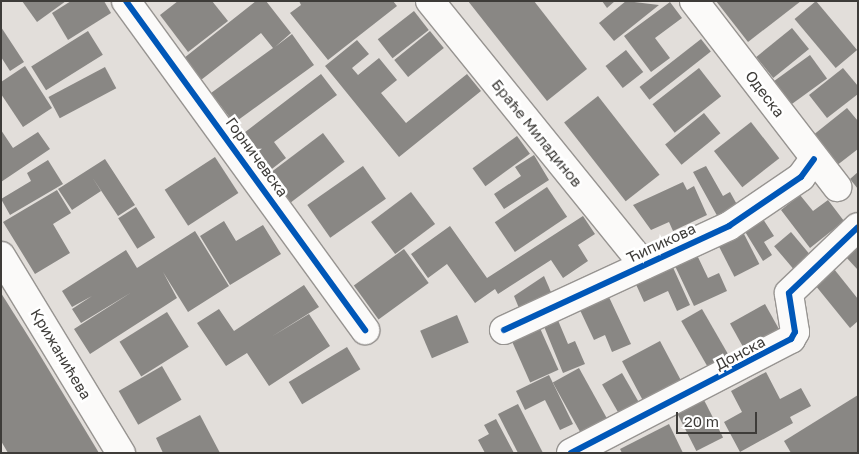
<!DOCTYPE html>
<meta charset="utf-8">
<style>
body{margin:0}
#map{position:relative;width:859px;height:454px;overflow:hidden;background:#e2deda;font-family:"Golos Text",sans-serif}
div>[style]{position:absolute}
.building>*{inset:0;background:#898784;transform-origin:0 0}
.roads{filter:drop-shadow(1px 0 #979491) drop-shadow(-1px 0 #979491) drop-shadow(0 1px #979491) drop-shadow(0 -1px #979491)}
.street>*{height:28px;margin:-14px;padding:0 14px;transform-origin:14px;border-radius:14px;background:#fbfaf9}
.cycleway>*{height:6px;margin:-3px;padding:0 3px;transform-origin:3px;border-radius:3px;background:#0057b8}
span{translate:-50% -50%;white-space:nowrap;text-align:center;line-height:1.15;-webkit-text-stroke:5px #fff;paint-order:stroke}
.street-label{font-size:15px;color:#3e3c39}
.frame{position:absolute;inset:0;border:2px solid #3e3c39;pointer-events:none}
.scale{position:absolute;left:676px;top:412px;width:81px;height:22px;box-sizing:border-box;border:2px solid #3e3c39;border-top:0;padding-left:6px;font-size:15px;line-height:18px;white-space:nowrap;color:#3e3c39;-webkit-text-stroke:4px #fff;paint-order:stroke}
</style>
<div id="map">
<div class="building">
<div style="clip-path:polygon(22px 1px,66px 1px,37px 22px)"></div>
<div style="clip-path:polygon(71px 1px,104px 1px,111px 13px,68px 40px,52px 13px)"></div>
<div style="clip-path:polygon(178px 1px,212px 1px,228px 21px,188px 52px,160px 15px)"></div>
<div style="clip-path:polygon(256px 1px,266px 1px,291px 33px,275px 47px,292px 34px,314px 65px,234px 123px,211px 93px,273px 48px,261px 33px,201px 80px,184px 58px)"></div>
<div style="clip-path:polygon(299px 1px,393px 1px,397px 6px,328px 60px,290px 13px,301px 5px)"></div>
<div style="clip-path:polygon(468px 1px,534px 1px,587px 69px,547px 101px)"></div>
<div style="clip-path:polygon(602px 1px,615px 1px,607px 8px)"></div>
<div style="clip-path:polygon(626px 1px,659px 5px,614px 41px,599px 23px)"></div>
<div style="clip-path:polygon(716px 1px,801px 1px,748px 42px)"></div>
<div style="left:816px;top:1px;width:64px;height:28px;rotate:50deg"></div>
<div style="clip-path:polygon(670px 2px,682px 18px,655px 38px,670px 58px,651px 72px,624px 36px)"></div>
<div style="left:414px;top:11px;width:24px;height:46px;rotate:52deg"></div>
<div style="clip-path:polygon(1px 27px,24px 62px,10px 71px,1px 57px)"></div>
<div style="left:792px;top:28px;width:27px;height:46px;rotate:51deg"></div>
<div style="left:88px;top:31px;width:28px;height:67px;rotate:58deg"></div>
<div style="left:430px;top:31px;width:22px;height:46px;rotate:51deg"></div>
<div style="left:701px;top:39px;width:16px;height:78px;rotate:52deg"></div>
<div style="clip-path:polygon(357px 40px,369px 54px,352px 68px,358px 75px,379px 58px,397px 80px,381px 93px,406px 123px,467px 74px,481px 91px,399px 157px,325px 66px)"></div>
<div style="left:626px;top:50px;width:28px;height:26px;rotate:52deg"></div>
<div style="left:810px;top:55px;width:29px;height:46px;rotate:54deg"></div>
<div style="clip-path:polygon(25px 66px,52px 108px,23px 127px,1px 94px,1px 82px)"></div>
<div style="left:105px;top:67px;width:24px;height:64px;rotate:62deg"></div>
<div style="left:699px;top:68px;width:36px;height:59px;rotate:52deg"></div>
<div style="clip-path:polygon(843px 68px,858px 86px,858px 94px,827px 118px,809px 95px)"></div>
<div style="clip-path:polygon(321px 74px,337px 95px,274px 142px,286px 158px,268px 172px,240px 136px)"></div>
<div style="left:598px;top:96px;width:100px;height:43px;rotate:52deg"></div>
<div style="clip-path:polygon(847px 108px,858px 121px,858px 149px,836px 166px,812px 136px)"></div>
<div style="left:704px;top:113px;width:26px;height:50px;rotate:51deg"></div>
<div style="left:751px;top:122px;width:46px;height:47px;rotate:52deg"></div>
<div style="clip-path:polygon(1px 130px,13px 148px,38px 132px,50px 149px,1px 182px)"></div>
<div style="left:323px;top:133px;width:36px;height:68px;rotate:53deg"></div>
<div style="left:517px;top:136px;width:22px;height:55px;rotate:54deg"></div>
<div style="clip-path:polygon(534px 155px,549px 180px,504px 209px,494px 194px,521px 176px,515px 167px)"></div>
<div style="left:215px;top:157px;width:43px;height:60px;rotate:57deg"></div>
<div style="clip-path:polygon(105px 159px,135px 205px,118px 216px,92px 177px,101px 191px,72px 210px,58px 189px)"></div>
<div style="clip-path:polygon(48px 160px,63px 184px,10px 215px,1px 199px,31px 181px,27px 173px)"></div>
<div style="left:363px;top:166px;width:40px;height:68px;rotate:55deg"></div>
<div style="clip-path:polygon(706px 166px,723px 196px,730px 192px,740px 210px,720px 221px,693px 172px)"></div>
<div style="clip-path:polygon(858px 172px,858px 189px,850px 179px)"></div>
<div style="clip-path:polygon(683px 182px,687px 190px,694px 186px,707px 215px,673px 231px,669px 222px,651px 230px,633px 205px)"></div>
<div style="left:547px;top:187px;width:36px;height:63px;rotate:56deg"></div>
<div style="clip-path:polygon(57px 190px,71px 213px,53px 224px,70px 253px,35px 274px,3px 222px)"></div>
<div style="left:411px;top:192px;width:40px;height:50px;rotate:53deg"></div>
<div style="clip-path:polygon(800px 195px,813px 211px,828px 200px,844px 221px,810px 248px,781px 210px)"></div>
<div style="left:136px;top:207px;width:36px;height:21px;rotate:58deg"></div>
<div style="clip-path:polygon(583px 216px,595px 234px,578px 245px,588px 261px,563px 278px,551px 260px,498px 294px,495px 289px,475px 303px,447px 264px,428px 278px,411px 254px,450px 226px,487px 278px)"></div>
<div style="clip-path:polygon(763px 219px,774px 236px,764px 242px,772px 255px,763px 261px,744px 230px)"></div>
<div style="clip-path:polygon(224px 221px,236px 241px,263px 225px,281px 254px,230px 285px,200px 236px)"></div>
<div style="clip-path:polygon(195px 231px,229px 286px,188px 312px,163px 272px,177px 298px,90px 354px,74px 329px,132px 292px,81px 323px,72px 309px,92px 296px,72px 307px,62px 291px,126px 250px,137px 268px)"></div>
<div style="left:743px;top:232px;width:36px;height:28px;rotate:63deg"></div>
<div style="left:791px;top:232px;width:30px;height:22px;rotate:50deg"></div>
<div style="clip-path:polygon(858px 243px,858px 270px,844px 255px)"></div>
<div style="left:404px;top:249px;width:42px;height:62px;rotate:54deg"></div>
<div style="clip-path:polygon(697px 255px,708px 278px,719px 273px,727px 291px,694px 306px,675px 266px)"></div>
<div style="clip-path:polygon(671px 263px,690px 305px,677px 311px,668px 291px,644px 302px,634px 280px)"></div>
<div style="clip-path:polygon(830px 264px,858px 299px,858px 321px,850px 328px,811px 280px)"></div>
<div style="clip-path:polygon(544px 276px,554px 299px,521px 313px,514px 296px)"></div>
<div style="clip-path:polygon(304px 285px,319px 307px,271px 337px,309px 314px,330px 346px,269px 386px,247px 353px,226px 366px,197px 323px,219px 309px,234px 331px)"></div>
<div style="clip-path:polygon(1px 293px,35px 347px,99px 453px,8px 453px,1px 441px)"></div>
<div style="clip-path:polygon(608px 295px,631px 344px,612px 352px,605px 335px,594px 340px,579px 308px)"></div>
<div style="left:765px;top:304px;width:33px;height:40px;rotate:61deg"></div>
<div style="left:702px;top:309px;width:60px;height:24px;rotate:60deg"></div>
<div style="left:167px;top:312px;width:41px;height:56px;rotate:58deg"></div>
<div style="left:457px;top:315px;width:30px;height:40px;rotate:67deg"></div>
<div style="clip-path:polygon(557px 318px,568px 344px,575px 341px,585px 364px,563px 373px,543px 324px)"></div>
<div style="left:539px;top:326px;width:48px;height:31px;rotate:66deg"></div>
<div style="left:660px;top:341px;width:49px;height:43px;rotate:62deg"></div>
<div style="left:347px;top:347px;width:26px;height:68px;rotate:59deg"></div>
<div style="left:162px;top:366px;width:39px;height:50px;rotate:60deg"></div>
<div style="left:579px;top:368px;width:60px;height:30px;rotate:61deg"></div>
<div style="clip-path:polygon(766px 372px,780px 399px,801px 388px,811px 406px,790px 417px,793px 423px,740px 452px,724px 422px,742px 412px,731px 391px)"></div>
<div style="left:622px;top:373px;width:38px;height:23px;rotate:60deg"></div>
<div style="clip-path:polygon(549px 375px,573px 424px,560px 430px,545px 400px,525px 410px,516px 391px)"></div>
<div style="clip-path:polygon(858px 395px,858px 453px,791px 453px,784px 441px)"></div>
<div style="left:704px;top:400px;width:42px;height:30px;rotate:63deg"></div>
<div style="clip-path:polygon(518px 404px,543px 453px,518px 453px,498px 414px)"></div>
<div style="clip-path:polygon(200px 415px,220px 453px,163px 453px,156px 438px)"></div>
<div style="clip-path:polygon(496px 419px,514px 453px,485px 453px,478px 440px,489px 434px,484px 425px)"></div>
<div style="clip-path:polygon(669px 424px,683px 453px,622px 453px,620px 449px)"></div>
</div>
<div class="roads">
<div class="street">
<div style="left:126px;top:1px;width:407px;rotate:54deg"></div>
<div style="left:430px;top:1px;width:340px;rotate:51deg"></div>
<div style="left:694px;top:1px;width:235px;rotate:52.4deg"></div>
<div style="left:1px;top:256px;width:231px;rotate:58.7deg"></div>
<div style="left:504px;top:330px;width:248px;rotate:-24.8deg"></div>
<div style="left:729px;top:226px;width:87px;rotate:-34.2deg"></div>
<div style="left:801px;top:177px;width:22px;rotate:-54deg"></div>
<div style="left:571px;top:453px;width:248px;rotate:-27.4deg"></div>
<div style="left:791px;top:339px;width:8px;rotate:-60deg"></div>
<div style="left:795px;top:332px;width:39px;rotate:-99deg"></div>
<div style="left:789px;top:293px;width:95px;rotate:-43.7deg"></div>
</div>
</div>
<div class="cycleway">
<div style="left:126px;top:1px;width:407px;rotate:54deg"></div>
<div style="left:504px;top:330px;width:248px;rotate:-24.8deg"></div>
<div style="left:729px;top:226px;width:87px;rotate:-34.2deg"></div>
<div style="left:801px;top:177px;width:22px;rotate:-54deg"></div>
<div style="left:571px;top:453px;width:248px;rotate:-27.4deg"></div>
<div style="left:791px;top:339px;width:8px;rotate:-60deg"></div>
<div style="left:795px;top:332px;width:39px;rotate:-99deg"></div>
<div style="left:789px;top:293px;width:95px;rotate:-43.7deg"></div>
</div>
<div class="street-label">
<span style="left:765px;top:94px;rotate:53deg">Одеска</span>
<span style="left:537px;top:133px;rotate:51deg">Браће Миладинов</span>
<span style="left:257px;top:157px;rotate:54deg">Горничевска</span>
<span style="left:661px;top:243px;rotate:-25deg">Ћипикова</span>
<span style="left:740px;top:353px;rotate:-28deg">Донска</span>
<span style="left:61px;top:354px;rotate:59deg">Крижанићева</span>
</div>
<div class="frame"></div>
<div class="scale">20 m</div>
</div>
